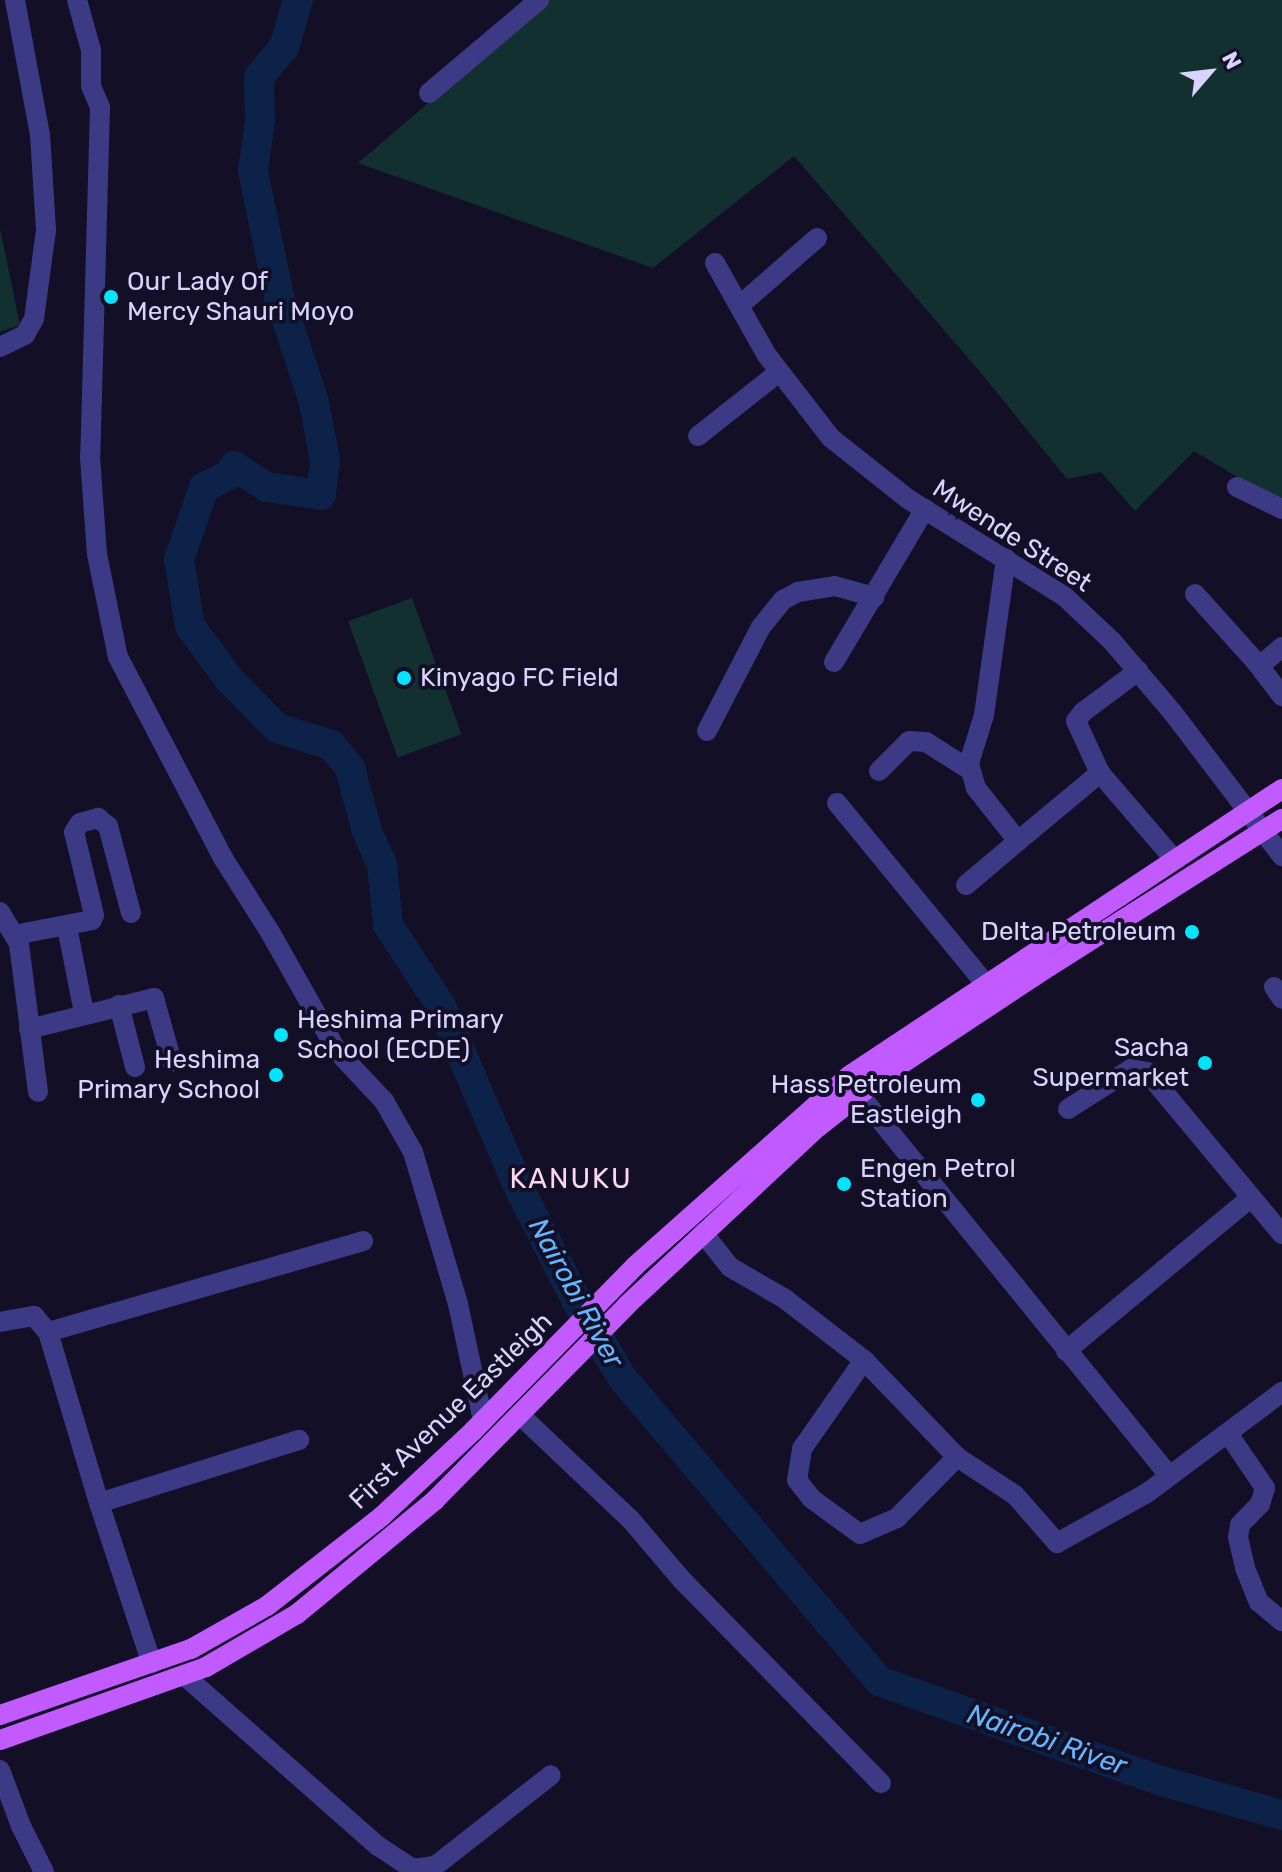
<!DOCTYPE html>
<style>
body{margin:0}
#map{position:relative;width:1282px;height:1872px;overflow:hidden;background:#130f26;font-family:Rubik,sans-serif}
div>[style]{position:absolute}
.green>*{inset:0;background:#12302f;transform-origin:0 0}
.river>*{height:30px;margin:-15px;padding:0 15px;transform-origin:15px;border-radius:15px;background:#0c2248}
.minor>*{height:20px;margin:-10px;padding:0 10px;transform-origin:10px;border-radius:10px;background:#3d3a85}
.major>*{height:20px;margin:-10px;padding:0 10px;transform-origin:10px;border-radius:10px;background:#c25bff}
.dots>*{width:22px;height:22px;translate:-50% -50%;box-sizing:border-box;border:4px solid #130f26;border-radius:50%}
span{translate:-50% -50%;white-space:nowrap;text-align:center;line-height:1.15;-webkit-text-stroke:8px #130f26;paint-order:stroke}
.poi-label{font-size:26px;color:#d9d4ff}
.left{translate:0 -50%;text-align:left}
.right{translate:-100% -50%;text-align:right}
.street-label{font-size:26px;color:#d9d4ff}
.neighbourhood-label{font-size:28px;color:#ffd6f0;letter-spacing:2px}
.water-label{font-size:28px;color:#62b6ff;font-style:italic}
.north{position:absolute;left:1170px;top:32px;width:80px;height:80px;-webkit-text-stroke:6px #130f26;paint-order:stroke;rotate:62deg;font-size:22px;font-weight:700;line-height:32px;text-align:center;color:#d9d4ff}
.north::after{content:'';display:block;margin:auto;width:28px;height:36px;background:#d9d4ff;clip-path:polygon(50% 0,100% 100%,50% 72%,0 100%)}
</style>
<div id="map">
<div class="green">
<div style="clip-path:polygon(549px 0,1282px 0,1282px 504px,1194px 451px,1135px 511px,1101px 472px,1067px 479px,981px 373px,794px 156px,653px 268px,358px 163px)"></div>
<div style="clip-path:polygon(0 228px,20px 325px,0 332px)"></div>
<div style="left:412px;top:598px;width:145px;height:68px;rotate:70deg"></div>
</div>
<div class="river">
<div style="left:298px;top:0;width:49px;rotate:106.6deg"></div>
<div style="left:284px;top:47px;width:39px;rotate:130deg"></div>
<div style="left:259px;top:77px;width:44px;rotate:88.7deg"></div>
<div style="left:260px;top:121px;width:50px;rotate:98deg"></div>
<div style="left:253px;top:171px;width:128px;rotate:78.3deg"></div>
<div style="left:279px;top:296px;width:112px;rotate:71.7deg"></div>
<div style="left:314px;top:402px;width:60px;rotate:79.4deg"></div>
<div style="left:325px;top:461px;width:34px;rotate:97deg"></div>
<div style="left:321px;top:495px;width:55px;rotate:-171.6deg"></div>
<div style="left:267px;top:487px;width:39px;rotate:-148deg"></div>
<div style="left:234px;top:466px;width:6px;rotate:81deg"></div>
<div style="left:235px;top:472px;width:34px;rotate:154deg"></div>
<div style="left:204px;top:487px;width:76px;rotate:109.1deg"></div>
<div style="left:179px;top:559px;width:68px;rotate:80.7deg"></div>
<div style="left:190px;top:626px;width:66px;rotate:53.7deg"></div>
<div style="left:229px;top:679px;width:69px;rotate:45.6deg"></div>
<div style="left:277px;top:728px;width:57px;rotate:17.5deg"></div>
<div style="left:331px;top:745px;width:30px;rotate:50deg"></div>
<div style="left:350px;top:768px;width:65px;rotate:74.9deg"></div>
<div style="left:367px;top:831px;width:36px;rotate:66deg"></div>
<div style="left:382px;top:864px;width:61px;rotate:84.4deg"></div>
<div style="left:388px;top:925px;width:97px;rotate:56.8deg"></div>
<div style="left:441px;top:1006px;width:198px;rotate:66.8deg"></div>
<div style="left:519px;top:1188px;width:126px;rotate:63deg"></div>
<div style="left:576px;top:1300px;width:92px;rotate:59.3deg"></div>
<div style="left:623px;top:1379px;width:396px;rotate:49.7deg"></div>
<div style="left:879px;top:1681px;width:303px;rotate:19.5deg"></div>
<div style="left:1165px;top:1782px;width:122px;rotate:15.8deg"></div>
</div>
<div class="minor">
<div style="left:77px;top:0;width:52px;rotate:74.4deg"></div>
<div style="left:91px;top:50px;width:36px;rotate:90deg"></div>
<div style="left:91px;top:86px;width:23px;rotate:67deg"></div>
<div style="left:100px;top:107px;width:350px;rotate:91.6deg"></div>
<div style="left:90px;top:457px;width:97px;rotate:85.9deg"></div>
<div style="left:97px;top:554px;width:105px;rotate:78.5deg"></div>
<div style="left:118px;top:657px;width:227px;rotate:62.4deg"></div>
<div style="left:223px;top:858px;width:88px;rotate:57.6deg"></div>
<div style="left:270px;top:932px;width:137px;rotate:60.6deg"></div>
<div style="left:337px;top:1051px;width:69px;rotate:46.8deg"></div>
<div style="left:384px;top:1101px;width:59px;rotate:60.4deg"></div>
<div style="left:413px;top:1152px;width:159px;rotate:73.5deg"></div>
<div style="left:458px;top:1304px;width:120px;rotate:77.9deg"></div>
<div style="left:429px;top:93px;width:144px;rotate:-40.2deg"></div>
<div style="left:715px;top:263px;width:104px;rotate:60.7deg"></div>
<div style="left:766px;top:354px;width:106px;rotate:52.3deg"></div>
<div style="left:831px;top:438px;width:98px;rotate:38.4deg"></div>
<div style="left:908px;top:499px;width:184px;rotate:31.9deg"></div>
<div style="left:1064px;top:596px;width:66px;rotate:43.2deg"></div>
<div style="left:1112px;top:641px;width:94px;rotate:49.7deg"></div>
<div style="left:1173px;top:713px;width:180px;rotate:52.7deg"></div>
<div style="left:740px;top:305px;width:102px;rotate:-41deg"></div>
<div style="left:0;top:347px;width:28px;rotate:-26deg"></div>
<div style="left:25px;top:335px;width:18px;rotate:-61deg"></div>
<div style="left:34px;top:319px;width:90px;rotate:-82.3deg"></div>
<div style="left:46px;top:230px;width:95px;rotate:-93.6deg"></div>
<div style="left:40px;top:135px;width:137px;rotate:-100.5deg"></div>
<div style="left:698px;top:436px;width:103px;rotate:-38.3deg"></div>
<div style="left:1237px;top:487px;width:50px;rotate:26.1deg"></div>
<div style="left:1195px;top:594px;width:91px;rotate:48.1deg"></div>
<div style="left:1256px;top:662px;width:7px;rotate:8deg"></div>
<div style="left:1263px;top:663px;width:25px;rotate:-40deg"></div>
<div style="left:834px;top:662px;width:178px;rotate:-59.3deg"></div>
<div style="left:1256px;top:662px;width:43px;rotate:52.6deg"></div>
<div style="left:707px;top:731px;width:117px;rotate:-62.6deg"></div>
<div style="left:761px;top:627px;width:35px;rotate:-51deg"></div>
<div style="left:783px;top:600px;width:17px;rotate:-28deg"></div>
<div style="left:798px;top:592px;width:37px;rotate:-9deg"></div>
<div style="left:835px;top:586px;width:41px;rotate:15.8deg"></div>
<div style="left:879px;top:771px;width:42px;rotate:-45deg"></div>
<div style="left:909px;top:741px;width:17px;rotate:3deg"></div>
<div style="left:926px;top:742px;width:52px;rotate:32.5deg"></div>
<div style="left:1100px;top:773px;width:113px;rotate:49.3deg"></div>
<div style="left:837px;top:803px;width:233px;rotate:50.6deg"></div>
<div style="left:1018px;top:841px;width:107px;rotate:-39.7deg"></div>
<div style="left:1100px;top:773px;width:57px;rotate:-114.8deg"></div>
<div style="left:1076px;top:721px;width:11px;rotate:-52deg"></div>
<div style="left:1083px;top:712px;width:69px;rotate:-36.7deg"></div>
<div style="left:966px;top:885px;width:68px;rotate:-40.2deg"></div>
<div style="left:1018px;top:841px;width:68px;rotate:-128.4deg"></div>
<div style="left:976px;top:788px;width:26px;rotate:-106deg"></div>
<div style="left:969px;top:763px;width:50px;rotate:-72.6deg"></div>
<div style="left:984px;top:715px;width:158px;rotate:-82deg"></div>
<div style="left:0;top:912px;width:37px;rotate:59deg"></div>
<div style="left:19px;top:944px;width:149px;rotate:82.7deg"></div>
<div style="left:67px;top:927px;width:88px;rotate:78.8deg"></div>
<div style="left:14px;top:935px;width:79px;rotate:-10.9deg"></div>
<div style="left:92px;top:920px;width:5px;rotate:-68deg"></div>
<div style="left:94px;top:915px;width:85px;rotate:-103.5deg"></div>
<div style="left:74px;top:832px;width:11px;rotate:-56deg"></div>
<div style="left:80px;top:823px;width:19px;rotate:-16deg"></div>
<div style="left:98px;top:818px;width:13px;rotate:39deg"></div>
<div style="left:108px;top:826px;width:90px;rotate:75.2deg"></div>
<div style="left:1274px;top:987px;width:14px;rotate:56deg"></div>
<div style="left:119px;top:1005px;width:64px;rotate:75.5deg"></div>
<div style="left:29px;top:1029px;width:129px;rotate:-13.9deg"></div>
<div style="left:154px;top:998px;width:66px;rotate:74.3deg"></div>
<div style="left:859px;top:1094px;width:492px;rotate:50.9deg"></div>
<div style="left:1068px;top:1109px;width:75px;rotate:-32.4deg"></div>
<div style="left:1131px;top:1069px;width:16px;rotate:11deg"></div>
<div style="left:1147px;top:1072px;width:211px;rotate:50.2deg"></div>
<div style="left:703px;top:1233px;width:43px;rotate:51.5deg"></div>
<div style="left:730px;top:1267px;width:64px;rotate:30.2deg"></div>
<div style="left:785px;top:1299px;width:100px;rotate:37.7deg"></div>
<div style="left:864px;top:1360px;width:134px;rotate:46.2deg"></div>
<div style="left:957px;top:1457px;width:69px;rotate:33.2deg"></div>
<div style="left:1015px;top:1495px;width:64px;rotate:48.8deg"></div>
<div style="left:1057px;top:1543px;width:103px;rotate:-29.1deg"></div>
<div style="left:1147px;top:1493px;width:169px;rotate:-36.8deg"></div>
<div style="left:0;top:1322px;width:35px;rotate:-10deg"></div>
<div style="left:34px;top:1316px;width:21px;rotate:49deg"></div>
<div style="left:48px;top:1332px;width:178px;rotate:73.4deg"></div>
<div style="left:99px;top:1503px;width:169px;rotate:71.8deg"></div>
<div style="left:48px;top:1332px;width:328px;rotate:-16.1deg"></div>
<div style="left:1066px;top:1351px;width:239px;rotate:-39.7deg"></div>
<div style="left:864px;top:1360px;width:108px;rotate:124.9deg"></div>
<div style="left:802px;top:1449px;width:31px;rotate:99deg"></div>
<div style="left:797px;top:1480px;width:24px;rotate:52deg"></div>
<div style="left:812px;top:1499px;width:59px;rotate:36.1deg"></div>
<div style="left:860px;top:1534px;width:40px;rotate:-23.4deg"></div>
<div style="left:897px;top:1518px;width:86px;rotate:-45.5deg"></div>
<div style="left:521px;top:1416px;width:151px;rotate:43.4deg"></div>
<div style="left:631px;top:1520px;width:80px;rotate:49.6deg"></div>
<div style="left:683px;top:1581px;width:283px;rotate:45.6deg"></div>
<div style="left:1229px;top:1435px;width:64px;rotate:55.8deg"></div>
<div style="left:1265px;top:1488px;width:17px;rotate:107deg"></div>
<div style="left:1260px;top:1504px;width:29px;rotate:134deg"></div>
<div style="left:1240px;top:1525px;width:12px;rotate:99deg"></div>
<div style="left:1238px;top:1537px;width:32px;rotate:77deg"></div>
<div style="left:1245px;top:1568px;width:37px;rotate:68deg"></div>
<div style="left:1259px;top:1602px;width:30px;rotate:40deg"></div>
<div style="left:99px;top:1503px;width:210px;rotate:-17.5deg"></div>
<div style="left:185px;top:1676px;width:257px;rotate:41.4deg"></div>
<div style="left:378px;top:1846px;width:42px;rotate:33.3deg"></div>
<div style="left:413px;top:1869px;width:22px;rotate:-8deg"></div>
<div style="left:435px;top:1866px;width:147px;rotate:-38.1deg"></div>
<div style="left:0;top:1770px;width:60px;rotate:69.4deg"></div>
<div style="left:21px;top:1826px;width:51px;rotate:63.4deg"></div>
</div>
<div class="major">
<div style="left:0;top:1715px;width:202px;rotate:-19.1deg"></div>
<div style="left:191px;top:1649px;width:87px;rotate:-29.5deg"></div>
<div style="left:267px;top:1606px;width:146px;rotate:-38deg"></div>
<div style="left:382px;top:1516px;width:125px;rotate:-43deg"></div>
<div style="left:473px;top:1431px;width:231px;rotate:-45.5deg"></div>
<div style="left:635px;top:1266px;width:288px;rotate:-41.6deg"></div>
<div style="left:850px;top:1075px;width:518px;rotate:-33.51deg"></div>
<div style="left:0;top:1740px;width:219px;rotate:-19.5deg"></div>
<div style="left:206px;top:1667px;width:105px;rotate:-30.2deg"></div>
<div style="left:297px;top:1614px;width:178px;rotate:-39.5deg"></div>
<div style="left:434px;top:1501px;width:275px;rotate:-45.4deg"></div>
<div style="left:627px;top:1305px;width:261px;rotate:-43deg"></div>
<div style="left:818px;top:1127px;width:81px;rotate:-38deg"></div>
<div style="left:882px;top:1077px;width:201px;rotate:-33.5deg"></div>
<div style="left:1050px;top:966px;width:275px;rotate:-32.4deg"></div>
</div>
<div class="dots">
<div style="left:111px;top:297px;background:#00e5ff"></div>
<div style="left:404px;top:678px;background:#00e5ff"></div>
<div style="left:1192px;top:932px;background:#00e5ff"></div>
<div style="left:281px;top:1035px;background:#00e5ff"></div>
<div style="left:1205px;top:1063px;background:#00e5ff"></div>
<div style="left:276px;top:1075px;background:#00e5ff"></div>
<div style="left:978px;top:1100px;background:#00e5ff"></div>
<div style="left:844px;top:1184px;background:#00e5ff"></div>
</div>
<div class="poi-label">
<span class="left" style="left:127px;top:297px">Our Lady Of<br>Mercy Shauri Moyo</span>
<span class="left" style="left:420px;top:678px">Kinyago FC Field</span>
<span class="right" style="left:1176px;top:932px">Delta Petroleum</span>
<span class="left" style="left:297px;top:1035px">Heshima Primary<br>School (ECDE)</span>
<span class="right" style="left:1189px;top:1063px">Sacha<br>Supermarket</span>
<span class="right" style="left:260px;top:1075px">Heshima<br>Primary School</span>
<span class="right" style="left:962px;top:1100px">Hass Petroleum<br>Eastleigh</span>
<span class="left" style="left:860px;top:1184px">Engen Petrol<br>Station</span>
</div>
<div class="street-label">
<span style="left:1012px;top:536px;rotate:33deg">Mwende Street</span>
<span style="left:451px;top:1411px;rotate:-44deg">First Avenue Eastleigh</span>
</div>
<div class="neighbourhood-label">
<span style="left:571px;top:1179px">KANUKU</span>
</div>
<div class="water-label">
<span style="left:576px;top:1293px;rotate:61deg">Nairobi River</span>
<span style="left:1047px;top:1740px;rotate:19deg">Nairobi River</span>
</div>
<div class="north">N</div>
</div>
